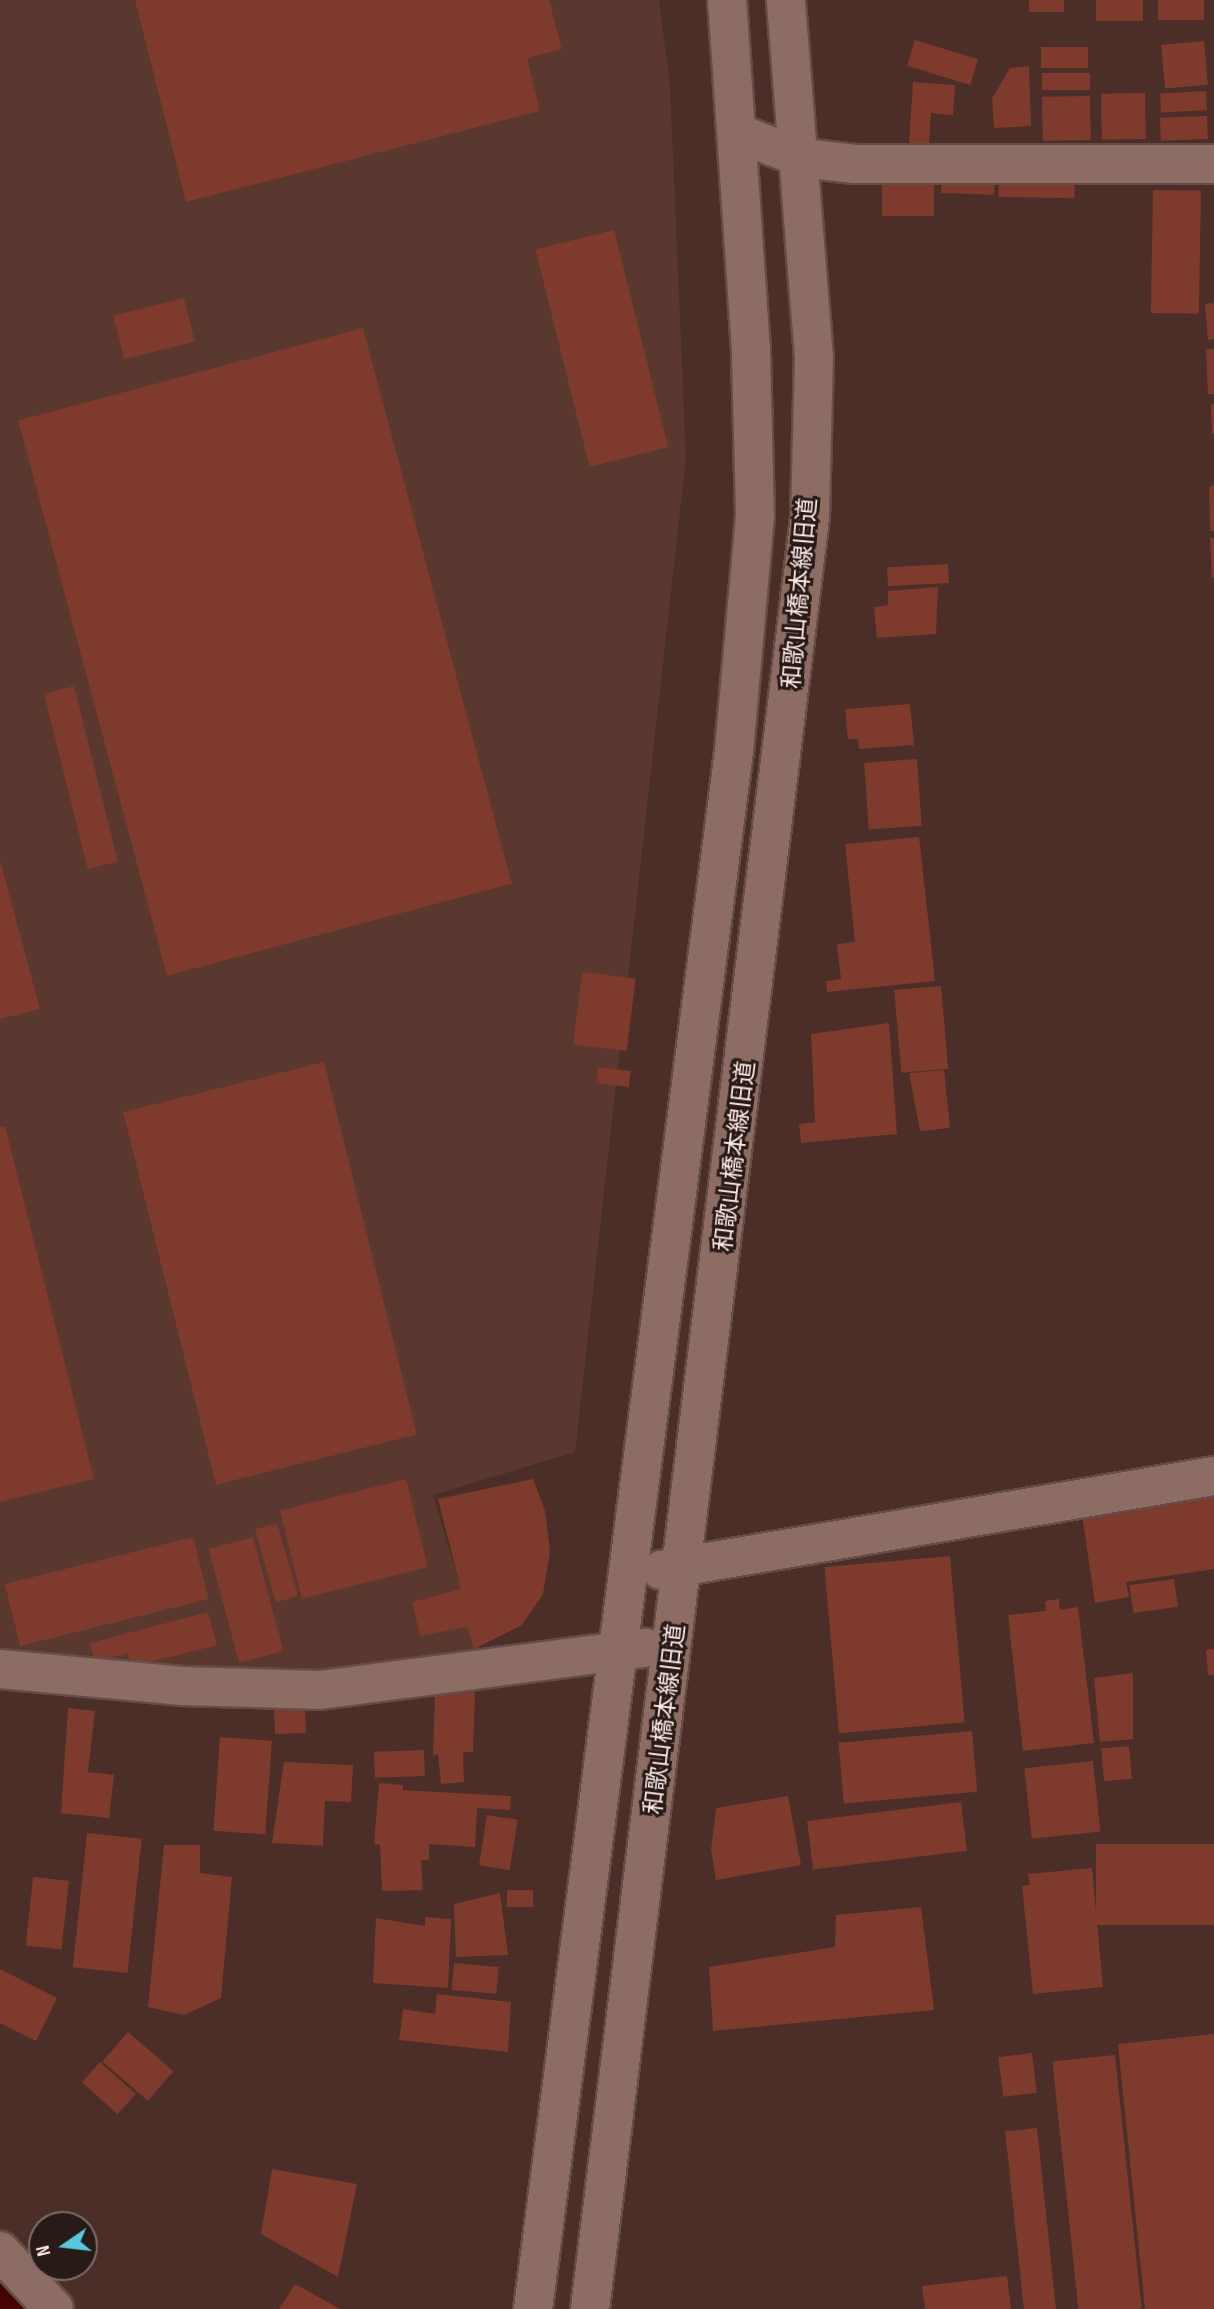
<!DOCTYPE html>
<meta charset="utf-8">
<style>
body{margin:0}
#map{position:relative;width:1214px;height:2309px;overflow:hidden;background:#4b2e28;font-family:"Sofia Sans Condensed","Noto Sans JP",sans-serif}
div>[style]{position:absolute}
.built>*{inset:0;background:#5a372f}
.water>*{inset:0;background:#460400}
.building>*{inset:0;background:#7e3a2c;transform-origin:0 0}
.roads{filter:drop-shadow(2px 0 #654d47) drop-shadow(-2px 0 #654d47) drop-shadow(0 2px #654d47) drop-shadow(0 -2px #654d47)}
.minor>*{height:38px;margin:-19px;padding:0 19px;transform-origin:19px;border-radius:19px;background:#8d6c64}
span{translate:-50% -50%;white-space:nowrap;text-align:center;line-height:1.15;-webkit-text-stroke:6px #281a17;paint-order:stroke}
.street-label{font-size:24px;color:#fce8e4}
.north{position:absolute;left:28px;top:2211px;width:70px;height:70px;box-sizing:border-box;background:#281a17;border:2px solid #7d6c69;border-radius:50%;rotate:256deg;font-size:19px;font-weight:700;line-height:28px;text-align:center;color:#fce8e4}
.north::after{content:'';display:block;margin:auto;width:24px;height:32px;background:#56c9e0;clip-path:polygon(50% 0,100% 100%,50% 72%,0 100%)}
</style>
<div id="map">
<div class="built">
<div style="clip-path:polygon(0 0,659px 0,670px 85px,686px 458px,575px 1452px,433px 1495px,480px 1651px,363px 1674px,250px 1677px,0 1651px)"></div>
</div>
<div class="water">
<div style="clip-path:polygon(0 2281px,28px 2309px,0 2309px)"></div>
</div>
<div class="building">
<div style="clip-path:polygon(135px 0,549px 0,562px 49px,527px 58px,540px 111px,186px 202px)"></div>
<div style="left:1029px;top:0;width:35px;height:12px"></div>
<div style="left:1096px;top:0;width:47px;height:21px"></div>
<div style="left:1158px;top:0;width:46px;height:20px"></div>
<div style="left:915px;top:40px;width:66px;height:27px;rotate:17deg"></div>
<div style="left:1204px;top:41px;width:44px;height:43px;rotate:85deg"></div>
<div style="left:1088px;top:47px;width:21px;height:47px;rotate:90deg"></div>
<div style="clip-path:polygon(1029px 66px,1031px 126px,994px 128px,992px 98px,1010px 68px)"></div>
<div style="left:1090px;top:73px;width:17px;height:48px;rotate:90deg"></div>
<div style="clip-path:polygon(913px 82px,955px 85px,953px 115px,931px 113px,929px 144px,909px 143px)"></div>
<div style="left:1206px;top:91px;width:19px;height:46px;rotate:87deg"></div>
<div style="left:1145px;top:93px;width:46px;height:44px;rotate:89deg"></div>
<div style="left:1090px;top:96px;width:44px;height:48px;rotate:89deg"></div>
<div style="left:1207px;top:116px;width:23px;height:47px;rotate:88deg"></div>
<div style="left:942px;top:167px;width:53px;height:26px;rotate:2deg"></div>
<div style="left:999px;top:168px;width:76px;height:29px;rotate:1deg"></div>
<div style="left:882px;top:180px;width:52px;height:36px"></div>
<div style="left:1153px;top:190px;width:48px;height:123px;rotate:1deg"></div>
<div style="left:614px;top:230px;width:224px;height:81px;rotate:76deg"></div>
<div style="left:184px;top:298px;width:45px;height:73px;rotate:76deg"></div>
<div style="clip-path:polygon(1214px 303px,1214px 339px,1208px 340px,1205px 304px)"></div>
<div style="left:363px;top:328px;width:575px;height:357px;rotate:75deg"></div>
<div style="clip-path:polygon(1206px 349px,1214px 349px,1214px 394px,1208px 394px)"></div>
<div style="clip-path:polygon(1211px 404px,1214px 404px,1214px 434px,1212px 434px)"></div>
<div style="clip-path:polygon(1209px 486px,1214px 486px,1214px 531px,1210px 531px)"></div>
<div style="clip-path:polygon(1210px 538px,1214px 538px,1214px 578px,1212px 578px)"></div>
<div style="left:948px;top:564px;width:19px;height:61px;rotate:87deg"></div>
<div style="clip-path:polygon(938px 587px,936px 634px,877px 638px,874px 607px,888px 605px,888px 591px)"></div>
<div style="left:74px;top:686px;width:181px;height:31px;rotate:76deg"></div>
<div style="clip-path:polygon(910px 704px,914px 745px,859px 749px,858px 739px,848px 739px,845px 709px)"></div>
<div style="left:917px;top:759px;width:67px;height:53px;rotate:86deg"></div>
<div style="clip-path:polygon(919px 837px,935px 981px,827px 992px,826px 981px,841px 979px,837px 944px,855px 942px,845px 844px)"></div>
<div style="clip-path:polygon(0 860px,40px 1009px,0 1019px)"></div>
<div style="left:582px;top:972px;width:54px;height:73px;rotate:7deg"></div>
<div style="left:941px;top:986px;width:83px;height:47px;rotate:85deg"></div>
<div style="clip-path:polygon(889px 1023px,897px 1134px,801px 1143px,799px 1124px,815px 1122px,811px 1034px)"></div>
<div style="left:324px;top:1062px;width:384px;height:207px;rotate:76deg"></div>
<div style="left:598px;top:1067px;width:33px;height:16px;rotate:7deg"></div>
<div style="clip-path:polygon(944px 1070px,950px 1128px,920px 1131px,909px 1073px)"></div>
<div style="clip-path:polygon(5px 1126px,94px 1479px,0 1502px,0 1127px)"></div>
<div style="left:406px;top:1479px;width:91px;height:130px;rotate:76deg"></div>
<div style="clip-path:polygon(533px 1479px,545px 1511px,550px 1551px,543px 1594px,522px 1625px,474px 1649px,467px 1627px,420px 1636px,412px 1602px,461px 1589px,438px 1499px)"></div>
<div style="clip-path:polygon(1214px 1495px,1214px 1569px,1126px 1582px,1129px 1597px,1095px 1603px,1082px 1515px)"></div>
<div style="left:277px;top:1523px;width:76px;height:23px;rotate:74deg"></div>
<div style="left:193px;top:1537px;width:64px;height:194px;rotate:76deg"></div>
<div style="left:253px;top:1537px;width:118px;height:46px;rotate:75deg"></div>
<div style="left:950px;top:1556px;width:167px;height:126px;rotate:85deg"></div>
<div style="left:1174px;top:1579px;width:28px;height:45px;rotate:82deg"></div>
<div style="clip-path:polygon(1059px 1599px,1060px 1610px,1078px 1607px,1094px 1743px,1023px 1751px,1008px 1615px,1046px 1611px,1045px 1601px)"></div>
<div style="clip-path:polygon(208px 1612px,217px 1645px,131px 1667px,128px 1653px,95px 1662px,90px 1643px)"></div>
<div style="clip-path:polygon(1214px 1649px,1214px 1675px,1208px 1675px,1206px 1650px)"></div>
<div style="clip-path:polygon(1133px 1673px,1133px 1739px,1100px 1742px,1094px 1678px)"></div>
<div style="clip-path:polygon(475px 1692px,473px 1752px,463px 1752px,464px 1782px,441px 1784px,438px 1754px,433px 1755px,435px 1695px)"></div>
<div style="left:305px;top:1706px;width:27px;height:31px;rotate:88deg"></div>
<div style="clip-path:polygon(68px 1708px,95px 1711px,88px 1772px,114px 1775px,109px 1818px,61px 1813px)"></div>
<div style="left:972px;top:1731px;width:61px;height:134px;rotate:85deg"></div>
<div style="left:220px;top:1737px;width:52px;height:94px;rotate:4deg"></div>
<div style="left:1129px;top:1746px;width:33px;height:28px;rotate:85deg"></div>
<div style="left:424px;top:1750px;width:26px;height:50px;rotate:88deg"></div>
<div style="left:1093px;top:1761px;width:71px;height:69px;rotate:84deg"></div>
<div style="clip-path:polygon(284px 1762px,353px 1765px,351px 1802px,325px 1801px,323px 1846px,272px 1843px)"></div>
<div style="clip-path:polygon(379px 1783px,403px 1785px,403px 1790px,511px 1796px,510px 1810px,477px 1808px,475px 1847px,429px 1844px,429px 1860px,421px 1860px,423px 1890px,382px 1891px,380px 1845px,374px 1844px)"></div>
<div style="clip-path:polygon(788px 1796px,801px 1865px,716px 1880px,711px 1850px,716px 1808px)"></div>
<div style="left:961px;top:1802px;width:49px;height:155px;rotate:83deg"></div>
<div style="left:487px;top:1815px;width:31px;height:51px;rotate:9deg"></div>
<div style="left:87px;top:1833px;width:55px;height:135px;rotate:6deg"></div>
<div style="left:1214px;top:1844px;width:81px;height:118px;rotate:90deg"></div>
<div style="clip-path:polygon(164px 1845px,200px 1845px,200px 1873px,232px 1877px,221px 1998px,184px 2015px,148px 2007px)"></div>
<div style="clip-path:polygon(1092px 1868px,1103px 1987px,1033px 1994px,1022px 1886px,1030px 1885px,1028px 1874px)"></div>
<div style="left:33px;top:1877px;width:36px;height:69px;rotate:6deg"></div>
<div style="left:507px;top:1890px;width:26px;height:17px"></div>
<div style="clip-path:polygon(500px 1893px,508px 1955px,456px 1957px,454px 1904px)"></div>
<div style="clip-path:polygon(921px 1907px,934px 2010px,713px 2031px,709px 1967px,835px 1947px,836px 1915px)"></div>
<div style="clip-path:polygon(425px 1917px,451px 1919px,448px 1988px,373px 1983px,376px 1918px,425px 1926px)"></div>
<div style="left:454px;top:1963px;width:45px;height:27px;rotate:5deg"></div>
<div style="clip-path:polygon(0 1969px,57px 1998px,36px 2041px,0 2023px)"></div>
<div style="clip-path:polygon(437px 1994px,511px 2002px,508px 2052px,399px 2040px,403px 2009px,435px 2014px)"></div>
<div style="left:128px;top:2032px;width:60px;height:39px;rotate:41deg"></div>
<div style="clip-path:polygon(1214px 2034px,1214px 2309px,1145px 2309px,1118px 2044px)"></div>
<div style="left:1032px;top:2053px;width:40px;height:34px;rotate:83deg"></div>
<div style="left:1115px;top:2055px;width:255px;height:63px;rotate:84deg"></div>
<div style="left:100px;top:2062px;width:48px;height:27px;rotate:42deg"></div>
<div style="left:1037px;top:2128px;width:182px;height:32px;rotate:84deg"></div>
<div style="clip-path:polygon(272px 2169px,357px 2184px,338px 2277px,261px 2234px)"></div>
<div style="clip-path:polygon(1007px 2276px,1011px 2309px,925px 2309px,922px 2286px)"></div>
<div style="clip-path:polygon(295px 2284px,340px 2309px,279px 2309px)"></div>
</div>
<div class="roads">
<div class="minor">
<div style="left:737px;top:133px;width:70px;rotate:21deg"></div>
<div style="left:802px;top:158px;width:53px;rotate:6.5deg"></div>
<div style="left:855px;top:164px;width:359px"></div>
<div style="left:661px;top:1570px;width:561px;rotate:-9.65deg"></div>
<div style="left:0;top:1669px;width:184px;rotate:5.3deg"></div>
<div style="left:183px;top:1686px;width:137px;rotate:1.7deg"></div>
<div style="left:320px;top:1690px;width:328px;rotate:-7.4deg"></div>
<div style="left:0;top:2251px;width:79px;rotate:47deg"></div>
<div style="left:533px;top:2309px;width:1571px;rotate:-82.65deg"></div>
<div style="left:734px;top:751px;width:236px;rotate:-84.9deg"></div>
<div style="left:755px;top:516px;width:165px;rotate:-91.4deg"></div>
<div style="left:751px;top:351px;width:352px;rotate:-93.9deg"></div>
<div style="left:590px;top:2309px;width:1805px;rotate:-83deg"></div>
<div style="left:810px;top:517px;width:159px;rotate:-88.6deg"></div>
<div style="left:814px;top:358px;width:359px;rotate:-94.5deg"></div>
</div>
</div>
<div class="street-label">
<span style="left:800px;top:593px;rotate:-85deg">和歌山橋本線旧道</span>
<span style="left:735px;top:1156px;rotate:-83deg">和歌山橋本線旧道</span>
<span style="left:665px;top:1719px;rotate:-83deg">和歌山橋本線旧道</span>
</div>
<div class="north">N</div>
</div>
